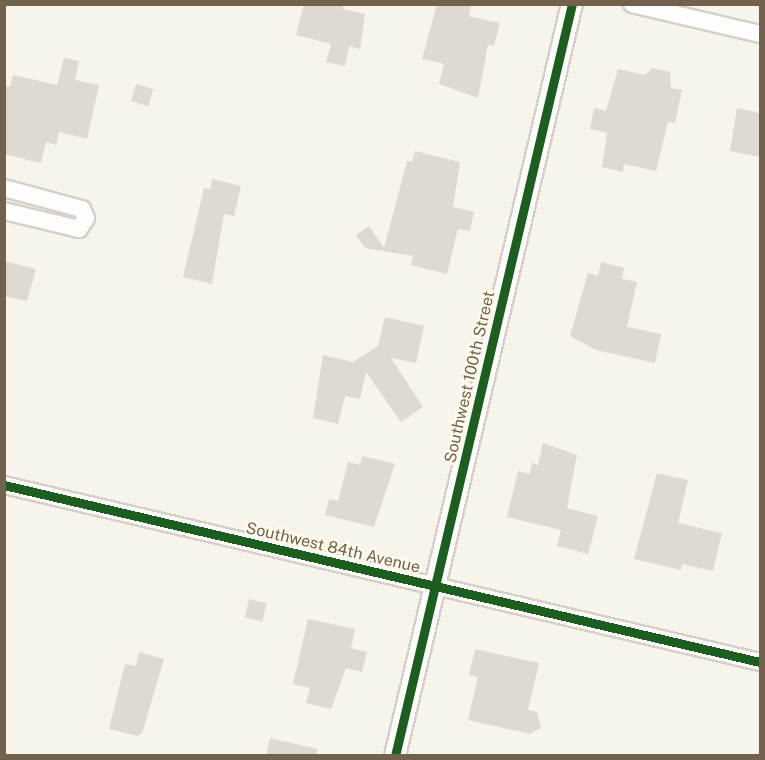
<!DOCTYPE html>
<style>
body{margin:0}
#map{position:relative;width:765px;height:760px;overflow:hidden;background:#f6f4eb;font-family:"Public Sans",sans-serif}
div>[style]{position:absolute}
.building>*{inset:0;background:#dfdad1;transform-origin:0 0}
.roads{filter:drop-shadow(2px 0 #d5d1c9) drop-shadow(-2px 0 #d5d1c9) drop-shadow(0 2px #d5d1c9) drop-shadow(0 -2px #d5d1c9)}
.minor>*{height:16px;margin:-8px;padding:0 8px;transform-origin:8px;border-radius:8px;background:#fefdfc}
.tertiary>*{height:20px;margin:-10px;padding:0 10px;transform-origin:10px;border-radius:10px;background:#fefdfc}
.cycleway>*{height:9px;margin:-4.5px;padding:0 4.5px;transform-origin:4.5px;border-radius:4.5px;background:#1b5e20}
span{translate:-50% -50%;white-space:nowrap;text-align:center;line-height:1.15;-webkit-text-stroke:5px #fefaec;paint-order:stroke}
.street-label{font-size:16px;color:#72614d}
.frame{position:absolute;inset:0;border:6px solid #72614d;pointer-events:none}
</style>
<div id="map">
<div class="building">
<div style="clip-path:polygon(304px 4px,344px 4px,343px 9px,365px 14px,360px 49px,349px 46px,345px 66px,326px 62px,331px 44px,296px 35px)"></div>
<div style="clip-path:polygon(437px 4px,471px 4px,469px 16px,500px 23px,494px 46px,488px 45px,478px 98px,439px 84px,444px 64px,422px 59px)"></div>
<div style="clip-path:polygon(64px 58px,79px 61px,75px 80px,99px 85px,87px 139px,59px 132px,56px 145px,46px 142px,41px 163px,4px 154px,4px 86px,10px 87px,13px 75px,57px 85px)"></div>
<div style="clip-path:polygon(652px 68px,670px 72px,671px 88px,682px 90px,675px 123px,668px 122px,656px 171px,624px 164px,623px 172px,602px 167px,607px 133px,590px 129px,594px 108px,606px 111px,618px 69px,645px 75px)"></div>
<div style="left:136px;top:84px;width:18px;height:18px;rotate:16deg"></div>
<div style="clip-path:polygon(737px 108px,760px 113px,760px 157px,730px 151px)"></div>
<div style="clip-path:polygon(415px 151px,460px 162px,453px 207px,474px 212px,470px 231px,458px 229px,447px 274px,411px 265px,413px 256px,365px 248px,356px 235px,369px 226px,384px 248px,407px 161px,412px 162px)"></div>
<div style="clip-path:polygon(212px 179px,241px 186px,234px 216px,224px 214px,212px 284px,183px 277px,204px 188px,210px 189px)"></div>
<div style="clip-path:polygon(4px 261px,36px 269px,27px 301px,4px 296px)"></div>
<div style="clip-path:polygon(601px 262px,624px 268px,622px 279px,637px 282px,627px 327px,661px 334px,655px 363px,596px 350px,570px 336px,588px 273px,598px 276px)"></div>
<div style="clip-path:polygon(385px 317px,424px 326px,416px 363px,391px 358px,423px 407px,401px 422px,366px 372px,360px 399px,345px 396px,338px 424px,313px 418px,323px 355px,353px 362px,378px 346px)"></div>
<div style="clip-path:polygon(543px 443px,577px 455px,567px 508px,598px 516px,588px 554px,557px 546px,561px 530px,507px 517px,518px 471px,530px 474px,532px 463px,538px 465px)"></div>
<div style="clip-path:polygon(362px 456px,395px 464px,374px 527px,325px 515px,329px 499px,338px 501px,348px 462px,360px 465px)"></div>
<div style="clip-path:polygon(657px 473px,688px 480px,678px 523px,722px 533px,713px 571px,682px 564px,681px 570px,634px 559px)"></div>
<div style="left:249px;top:599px;width:18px;height:19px;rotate:13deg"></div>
<div style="clip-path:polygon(308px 619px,355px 629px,351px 648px,367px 652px,362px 672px,346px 668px,331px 709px,306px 703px,310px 688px,293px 684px)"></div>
<div style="clip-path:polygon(475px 649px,539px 663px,528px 710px,537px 712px,541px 728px,530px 734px,468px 720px,478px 677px,469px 675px)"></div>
<div style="clip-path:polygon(139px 652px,164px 659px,142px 733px,137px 736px,109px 729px,125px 664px,136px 666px)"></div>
<div style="clip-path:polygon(270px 738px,317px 749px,316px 756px,266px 756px)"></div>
</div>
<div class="roads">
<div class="minor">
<div style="left:632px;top:4px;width:131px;rotate:13.2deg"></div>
<div style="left:4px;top:188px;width:81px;rotate:15.1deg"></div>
<div style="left:82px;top:209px;width:10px;rotate:66deg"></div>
<div style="left:86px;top:218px;width:13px;rotate:122deg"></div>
<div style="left:79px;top:229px;width:77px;rotate:-166.5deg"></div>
<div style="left:4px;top:485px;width:776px;rotate:13.18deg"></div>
</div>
<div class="tertiary">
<div style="left:395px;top:756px;width:773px;rotate:-76.76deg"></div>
</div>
</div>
<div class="cycleway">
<div style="left:4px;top:485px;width:776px;rotate:13.18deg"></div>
<div style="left:395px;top:756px;width:773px;rotate:-76.76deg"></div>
</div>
<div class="street-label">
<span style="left:470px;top:377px;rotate:-77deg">Southwest 100th Street</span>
<span style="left:333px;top:548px;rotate:13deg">Southwest 84th Avenue</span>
</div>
<div class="frame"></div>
</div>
